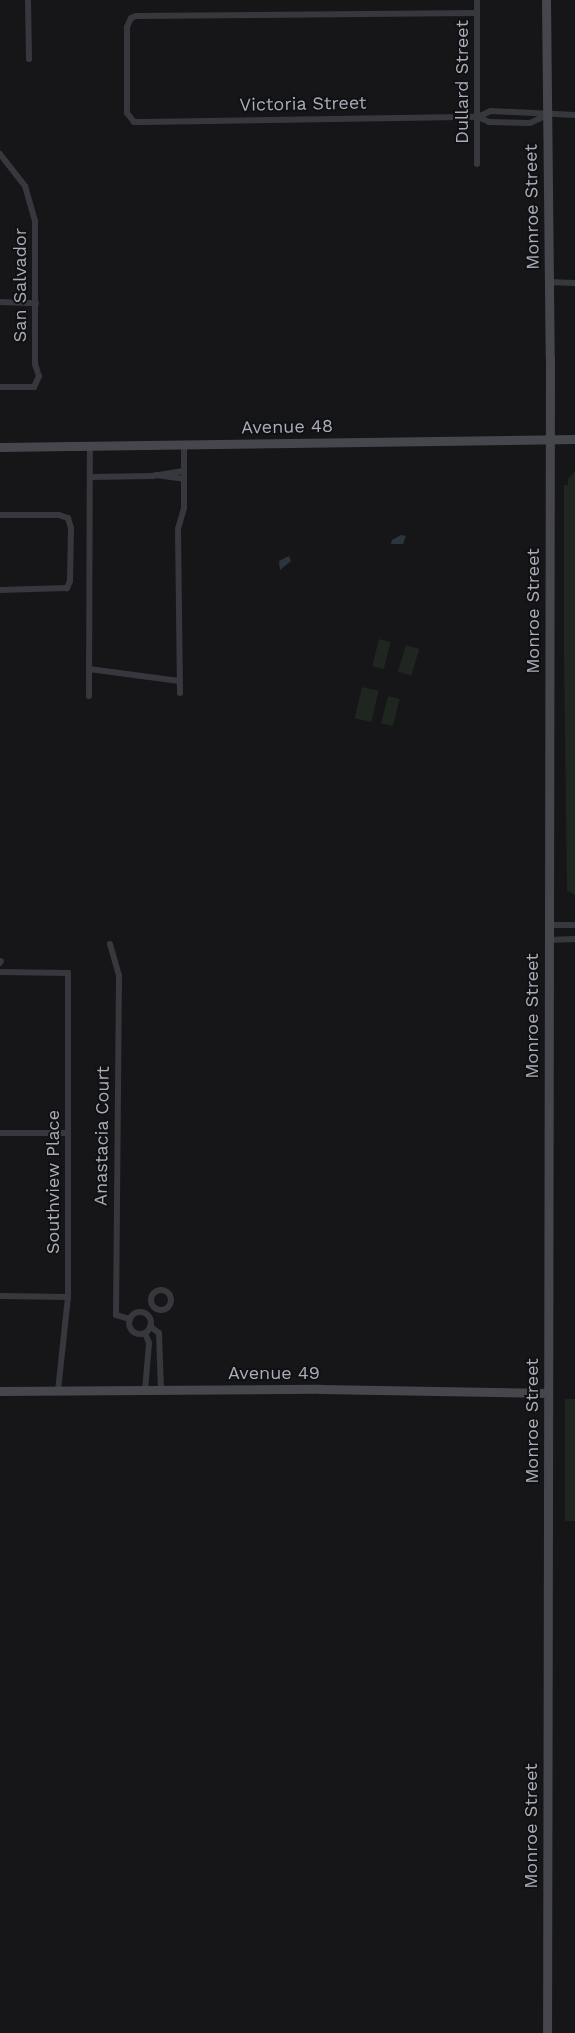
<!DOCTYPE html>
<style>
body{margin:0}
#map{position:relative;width:575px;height:2033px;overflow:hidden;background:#161618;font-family:"Work Sans",sans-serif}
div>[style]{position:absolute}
.green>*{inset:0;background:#1e261f;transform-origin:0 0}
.water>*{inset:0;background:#2c353c}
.street>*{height:6px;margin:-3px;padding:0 3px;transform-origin:3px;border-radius:3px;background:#37383d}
.street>.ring{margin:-3px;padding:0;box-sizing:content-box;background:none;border:6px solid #37383d;border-radius:50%}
.secondary>*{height:9px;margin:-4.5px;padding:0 4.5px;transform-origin:4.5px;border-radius:4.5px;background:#45474d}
span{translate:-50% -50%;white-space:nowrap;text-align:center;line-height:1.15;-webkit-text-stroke:4px #111113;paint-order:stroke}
.street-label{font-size:18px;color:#a8adb8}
</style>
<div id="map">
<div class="green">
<div style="clip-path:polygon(575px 471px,575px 895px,567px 891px,564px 657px,564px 485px,568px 485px,568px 479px)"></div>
<div style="left:379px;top:639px;width:12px;height:28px;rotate:14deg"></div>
<div style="left:406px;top:645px;width:14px;height:28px;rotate:17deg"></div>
<div style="left:362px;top:687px;width:17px;height:32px;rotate:13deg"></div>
<div style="left:388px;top:696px;width:12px;height:28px;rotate:14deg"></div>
<div style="left:565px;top:1399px;width:10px;height:122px"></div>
</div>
<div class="water">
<div style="clip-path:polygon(401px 535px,406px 536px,403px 544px,391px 544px,392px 540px)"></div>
<div style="clip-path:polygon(289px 556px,291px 561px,280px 570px,279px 561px)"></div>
</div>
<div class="street">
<div style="left:28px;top:0;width:59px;rotate:89deg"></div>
<div style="left:477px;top:13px;width:341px;rotate:179.5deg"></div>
<div style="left:136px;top:16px;width:5px;rotate:158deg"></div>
<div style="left:131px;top:18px;width:10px;rotate:114deg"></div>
<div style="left:127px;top:27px;width:86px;rotate:90deg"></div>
<div style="left:127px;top:113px;width:11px;rotate:52deg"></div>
<div style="left:134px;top:122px;width:9px"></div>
<div style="left:143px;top:122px;width:335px;rotate:-0.9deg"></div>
<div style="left:478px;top:117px;width:12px;rotate:24deg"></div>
<div style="left:489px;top:122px;width:41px;rotate:1.4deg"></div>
<div style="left:530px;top:123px;width:19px;rotate:-25deg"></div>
<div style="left:478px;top:117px;width:14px;rotate:-25deg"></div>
<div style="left:491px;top:111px;width:84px;rotate:2.7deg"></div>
<div style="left:0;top:154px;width:41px;rotate:52deg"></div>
<div style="left:25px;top:186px;width:36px;rotate:74deg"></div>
<div style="left:35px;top:221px;width:143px;rotate:90deg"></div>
<div style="left:35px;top:364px;width:13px;rotate:72deg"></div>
<div style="left:39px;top:376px;width:12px;rotate:114deg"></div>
<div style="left:34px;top:387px;width:34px;rotate:180deg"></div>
<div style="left:477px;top:164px;width:164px;rotate:-90deg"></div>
<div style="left:549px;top:282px;width:26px;rotate:2deg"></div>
<div style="left:0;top:302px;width:36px;rotate:2deg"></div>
<div style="left:156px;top:475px;width:28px;rotate:8deg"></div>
<div style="left:91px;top:477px;width:61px;rotate:-0.9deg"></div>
<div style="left:152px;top:476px;width:32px;rotate:-9deg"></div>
<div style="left:0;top:515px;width:59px"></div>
<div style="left:59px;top:515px;width:9px;rotate:18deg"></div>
<div style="left:68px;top:518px;width:10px;rotate:73deg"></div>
<div style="left:71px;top:528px;width:53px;rotate:91.1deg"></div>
<div style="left:70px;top:581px;width:8px;rotate:113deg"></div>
<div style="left:67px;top:588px;width:67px;rotate:178.3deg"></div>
<div style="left:89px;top:669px;width:91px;rotate:7.6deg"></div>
<div style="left:180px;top:693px;width:164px;rotate:-90.7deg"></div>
<div style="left:178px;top:529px;width:22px;rotate:-74deg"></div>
<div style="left:184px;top:508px;width:63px;rotate:-90deg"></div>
<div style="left:89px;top:696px;width:250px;rotate:-89.8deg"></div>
<div style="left:548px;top:925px;width:27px"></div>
<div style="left:548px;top:940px;width:27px;rotate:-2deg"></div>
<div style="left:110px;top:944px;width:32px;rotate:74deg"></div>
<div style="left:119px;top:975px;width:340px;rotate:90.5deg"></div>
<div style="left:116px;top:1315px;width:15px;rotate:16deg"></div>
<div style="left:0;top:963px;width:2px;rotate:-63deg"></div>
<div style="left:0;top:972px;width:68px;rotate:0.8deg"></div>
<div style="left:68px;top:973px;width:324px;rotate:90deg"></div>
<div style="left:68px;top:1297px;width:94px;rotate:96.1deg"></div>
<div style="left:0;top:1133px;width:68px"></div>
<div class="ring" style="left:151px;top:1290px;width:14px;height:14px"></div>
<div style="left:0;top:1296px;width:68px;rotate:0.8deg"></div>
<div class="ring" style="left:129px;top:1312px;width:16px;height:16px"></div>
<div style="left:150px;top:1326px;width:11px;rotate:38deg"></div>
<div style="left:159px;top:1333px;width:57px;rotate:88deg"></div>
<div style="left:145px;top:1333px;width:11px;rotate:68deg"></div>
<div style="left:149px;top:1343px;width:48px;rotate:94.8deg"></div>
</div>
<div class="secondary">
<div style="left:546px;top:0;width:357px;rotate:89.4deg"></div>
<div style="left:550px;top:357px;width:1676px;rotate:90.1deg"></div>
<div style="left:0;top:447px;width:575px;rotate:-0.8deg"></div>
<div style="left:0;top:1391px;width:320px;rotate:-0.4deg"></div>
<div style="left:320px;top:1389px;width:228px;rotate:1deg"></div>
</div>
<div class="street-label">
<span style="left:462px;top:82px;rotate:-90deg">Dullard Street</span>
<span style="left:303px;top:104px;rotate:-1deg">Victoria Street</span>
<span style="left:532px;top:207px;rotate:-91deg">Monroe Street</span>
<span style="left:20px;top:285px;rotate:-90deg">San Salvador</span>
<span style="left:287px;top:427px;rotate:-1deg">Avenue 48</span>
<span style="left:533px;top:611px;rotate:-90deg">Monroe Street</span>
<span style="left:532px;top:1016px;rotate:-90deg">Monroe Street</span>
<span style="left:102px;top:1136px;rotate:-89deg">Anastacia Court</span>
<span style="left:53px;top:1182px;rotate:-90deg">Southview Place</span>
<span style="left:274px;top:1373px">Avenue 49</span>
<span style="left:532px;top:1421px;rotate:-90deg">Monroe Street</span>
<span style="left:531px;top:1826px;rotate:-90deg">Monroe Street</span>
</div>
</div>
